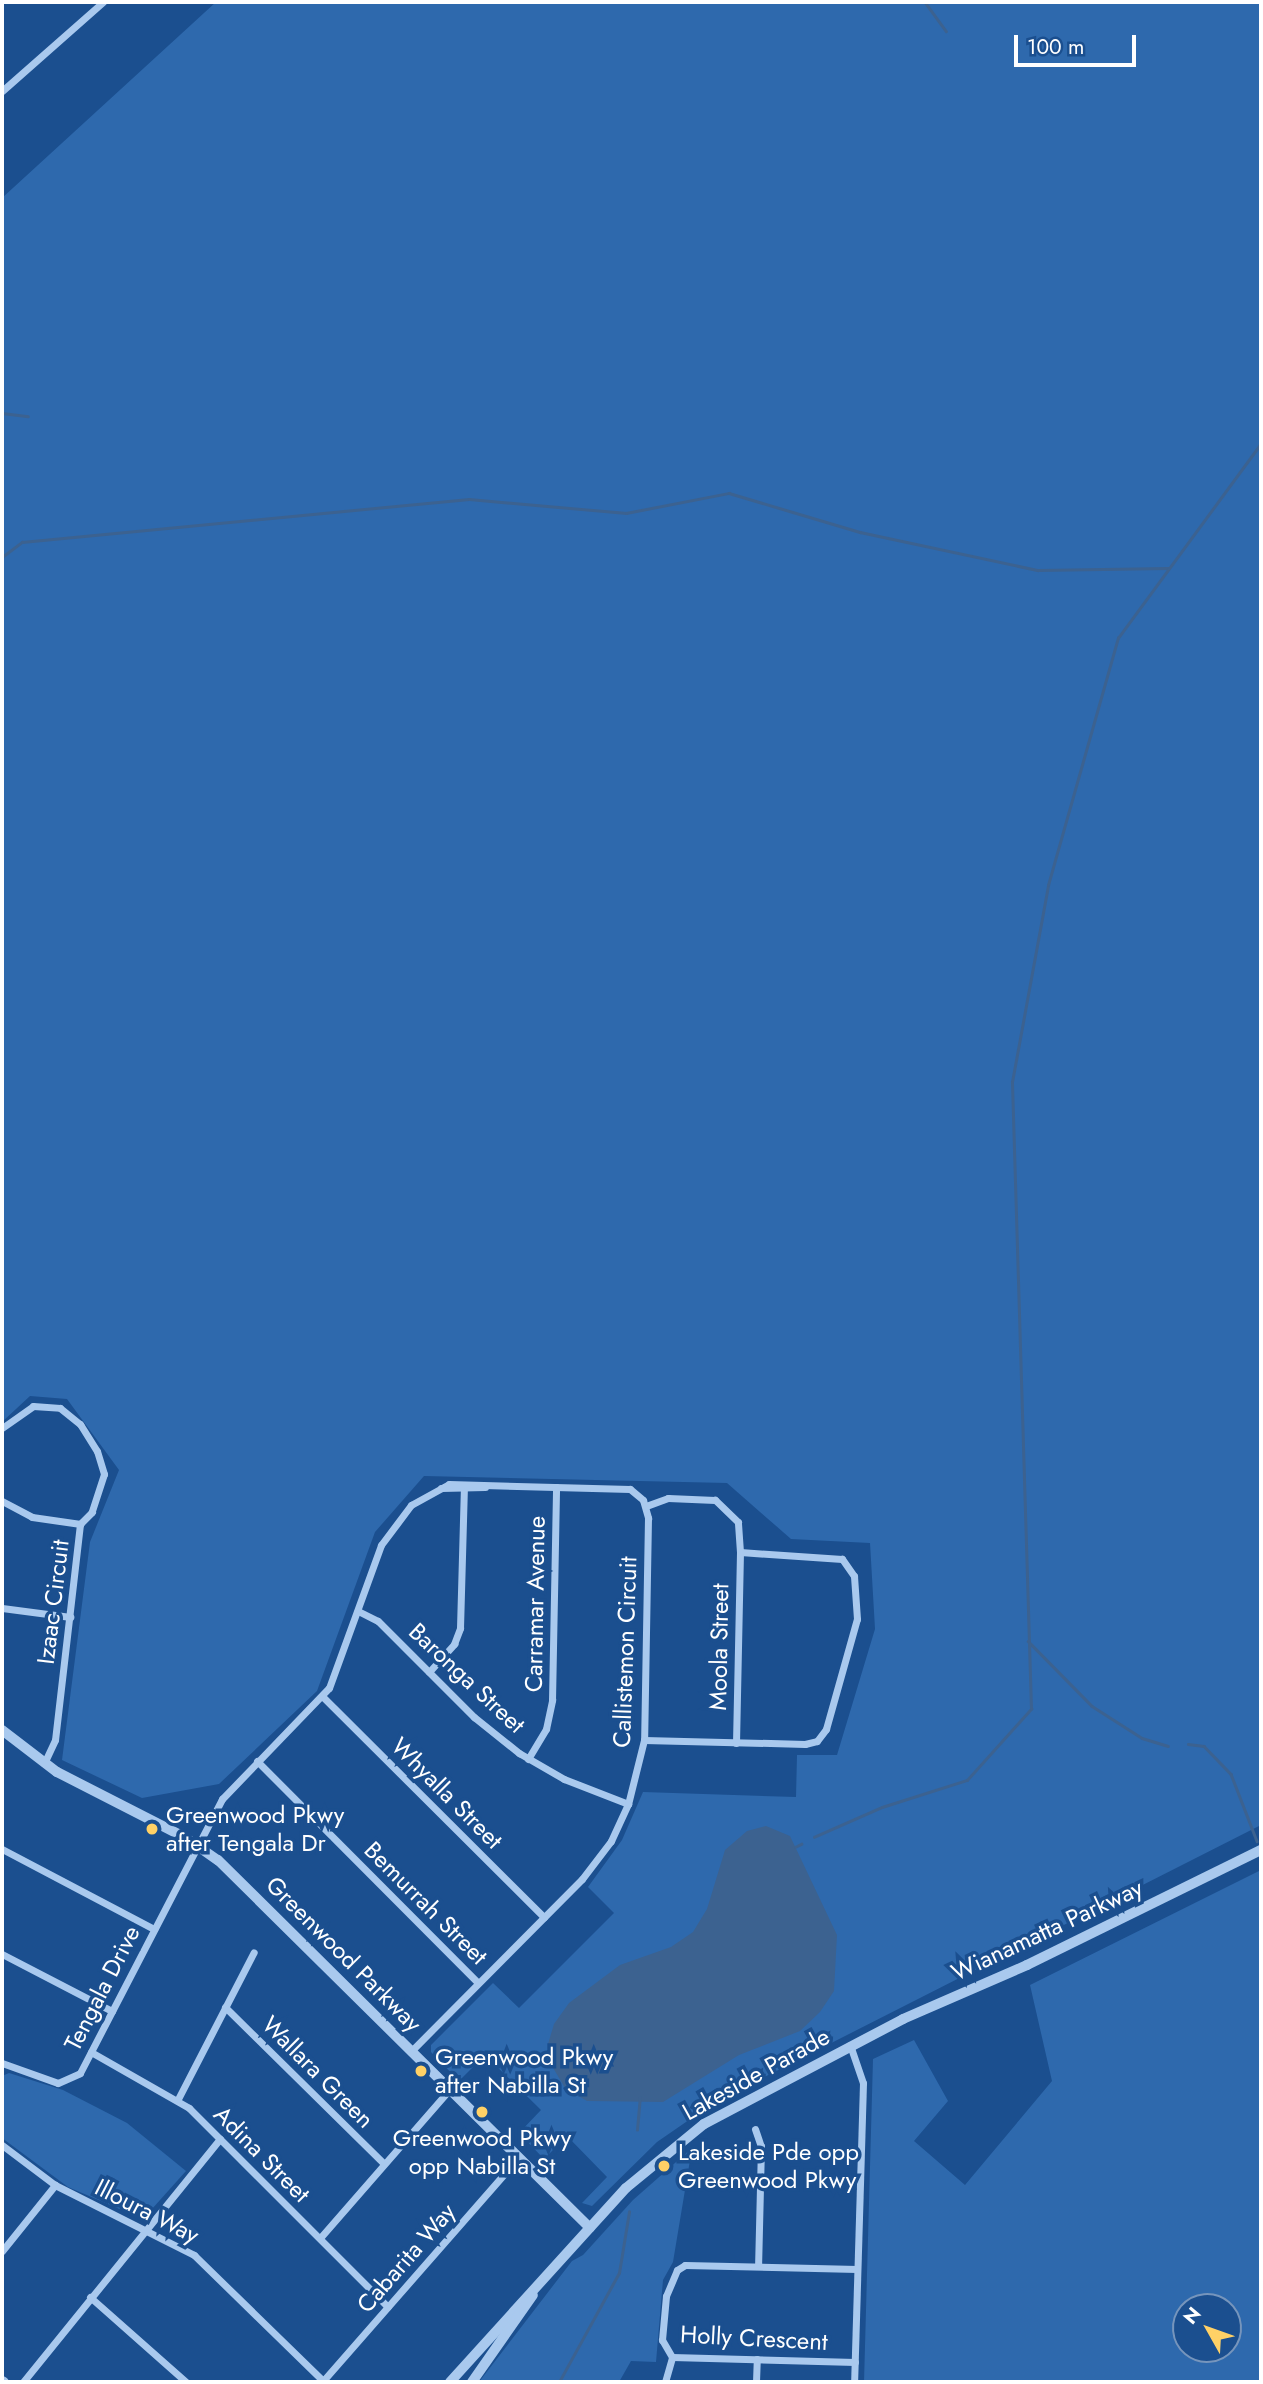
<!DOCTYPE html>
<style>
body{margin:0}
#map{position:relative;width:1263px;height:2384px;overflow:hidden;background:#1b4f8f;font-family:Jost,sans-serif}
div>[style]{position:absolute}
.green>*{inset:0;background:#2e69ad}
.water>*{inset:0;background:#3c6290}
.stream>*{height:2.5px;margin:-1.25px;padding:0 1.25px;transform-origin:1.25px;border-radius:1.25px;background:#3c6290}
.minor>*{height:7px;margin:-3.5px;padding:0 3.5px;transform-origin:3.5px;border-radius:3.5px;background:#a9c9ee}
.tertiary>*{height:10px;margin:-5px;padding:0 5px;transform-origin:5px;border-radius:5px;background:#a9c9ee}
.dots>*{width:19px;height:19px;translate:-50% -50%;box-sizing:border-box;border:4px solid #1b4f8f;border-radius:50%}
span{translate:-50% -50%;white-space:nowrap;text-align:center;line-height:1.15;-webkit-text-stroke:7px #1b4f8f;paint-order:stroke}
.street-label{font-size:24px;color:#fff}
.poi-label{font-size:24px;color:#fff}
.left{translate:0 -50%;text-align:left}
.frame{position:absolute;inset:0;border:4px solid #fff;pointer-events:none}
.north{position:absolute;left:1172px;top:2293px;width:70px;height:70px;box-sizing:border-box;background:#1b4f8f;border:2px solid #7695bc;border-radius:50%;rotate:310deg;font-size:19px;font-weight:700;line-height:28px;text-align:center;color:#fff}
.north::after{content:'';display:block;margin:auto;width:24px;height:32px;background:#ffd166;clip-path:polygon(50% 0,100% 100%,50% 72%,0 100%)}
.scale{position:absolute;left:1014px;top:35px;width:122px;height:32px;box-sizing:border-box;border:4px solid #fff;border-top:0;padding-left:9px;font-size:21px;line-height:24px;white-space:nowrap;color:#fff;-webkit-text-stroke:5px #1b4f8f;paint-order:stroke}
</style>
<div id="map">
<div class="green">
<div style="clip-path:polygon(216px 2px,1261px 2px,1261px 1825px,715px 2102px,657px 2142px,592px 2206px,582px 2203px,607px 2177px,567px 2136px,544px 2159px,519px 2133px,541px 2110px,485px 2055px,459px 2081px,431px 2052px,431px 2045px,493px 1983px,519px 2008px,614px 1913px,588px 1887px,622px 1840px,643px 1792px,796px 1797px,797px 1755px,837px 1755px,875px 1629px,870px 1543px,791px 1539px,727px 1483px,424px 1476px,375px 1532px,317px 1691px,219px 1784px,142px 1798px,62px 1760px,90px 1542px,119px 1470px,67px 1399px,30px 1396px,2px 1422px,2px 198px)"></div>
<div style="clip-path:polygon(evenodd,1261px 1870px,1261px 2382px,864px 2382px,873px 2059px,914px 2040px,948px 2101px,914px 2141px,965px 2185px,1052px 2081px,1030px 1985px,1261px 1870px,1186px 2307px,1228px 2307px,1228px 2349px,1186px 2349px,1186px 2307px)"></div>
<div style="clip-path:polygon(9px 2073px,63px 2090px,127px 2123px,186px 2171px,143px 2219px,68px 2187px,2px 2138px,2px 2076px)"></div>
<div style="clip-path:polygon(692px 2148px,673px 2262px,663px 2280px,656px 2362px,631px 2361px,619px 2382px,479px 2382px,572px 2261px,583px 2255px,633px 2200px)"></div>
</div>
<div class="water">
<div style="clip-path:polygon(766px 1826px,790px 1836px,837px 1935px,834px 1991px,820px 2012px,800px 2031px,739px 2055px,663px 2102px,587px 2101px,565px 2088px,552px 2066px,548px 2044px,554px 2024px,569px 2003px,620px 1965px,671px 1947px,693px 1932px,707px 1909px,725px 1850px,747px 1831px)"></div>
</div>
<div class="stream">
<div style="left:925px;top:2px;width:36px;rotate:54deg"></div>
<div style="left:2px;top:413px;width:26px;rotate:7deg"></div>
<div style="left:2px;top:557px;width:25px;rotate:-37deg"></div>
<div style="left:22px;top:542px;width:449px;rotate:-5.5deg"></div>
<div style="left:469px;top:499px;width:158px;rotate:5.1deg"></div>
<div style="left:626px;top:513px;width:105px;rotate:-11deg"></div>
<div style="left:729px;top:493px;width:137px;rotate:16.6deg"></div>
<div style="left:860px;top:532px;width:182px;rotate:12.1deg"></div>
<div style="left:1038px;top:570px;width:130px;rotate:-0.9deg"></div>
<div style="left:1028px;top:1641px;width:91px;rotate:45.4deg"></div>
<div style="left:1092px;top:1706px;width:59px;rotate:32.6deg"></div>
<div style="left:1142px;top:1738px;width:27px;rotate:17deg"></div>
<div style="left:1188px;top:1744px;width:16px;rotate:7deg"></div>
<div style="left:1204px;top:1746px;width:39px;rotate:46deg"></div>
<div style="left:1231px;top:1774px;width:72px;rotate:68.8deg"></div>
<div style="left:814px;top:1837px;width:74px;rotate:-23.8deg"></div>
<div style="left:882px;top:1807px;width:89px;rotate:-17.6deg"></div>
<div style="left:967px;top:1780px;width:96px;rotate:-48deg"></div>
<div style="left:1031px;top:1709px;width:627px;rotate:-91.74deg"></div>
<div style="left:1012px;top:1082px;width:200px;rotate:-79.6deg"></div>
<div style="left:1048px;top:885px;width:257px;rotate:-74.2deg"></div>
<div style="left:1118px;top:638px;width:242px;rotate:-53.7deg"></div>
<div style="left:795px;top:1847px;width:7px;rotate:-27deg"></div>
<div style="left:637px;top:2130px;width:32px;rotate:-85deg"></div>
<div style="left:559px;top:2382px;width:124px;rotate:-61.2deg"></div>
<div style="left:619px;top:2273px;width:62px;rotate:-80.7deg"></div>
</div>
<div class="minor">
<div style="left:2px;top:91px;width:135px;rotate:-41.4deg"></div>
<div style="left:2px;top:1428px;width:38px;rotate:-35deg"></div>
<div style="left:33px;top:1406px;width:27px;rotate:4deg"></div>
<div style="left:60px;top:1408px;width:26px;rotate:39deg"></div>
<div style="left:80px;top:1424px;width:32px;rotate:58deg"></div>
<div style="left:97px;top:1451px;width:24px;rotate:73deg"></div>
<div style="left:104px;top:1474px;width:40px;rotate:108deg"></div>
<div style="left:92px;top:1512px;width:17px;rotate:135deg"></div>
<div style="left:80px;top:1524px;width:217px;rotate:96.6deg"></div>
<div style="left:55px;top:1740px;width:26px;rotate:115deg"></div>
<div style="left:441px;top:1488px;width:44px;rotate:-1.3deg"></div>
<div style="left:2px;top:1501px;width:34px;rotate:28deg"></div>
<div style="left:32px;top:1517px;width:49px;rotate:8.3deg"></div>
<div style="left:2px;top:1608px;width:69px;rotate:7.5deg"></div>
<div style="left:358px;top:1611px;width:22px;rotate:27deg"></div>
<div style="left:378px;top:1621px;width:136px;rotate:45deg"></div>
<div style="left:474px;top:1717px;width:58px;rotate:38.7deg"></div>
<div style="left:519px;top:1753px;width:52px;rotate:30deg"></div>
<div style="left:564px;top:1779px;width:69px;rotate:21.3deg"></div>
<div style="left:429px;top:1672px;width:38px;rotate:-48deg"></div>
<div style="left:454px;top:1644px;width:17px;rotate:-69deg"></div>
<div style="left:460px;top:1628px;width:139px;rotate:-88.4deg"></div>
<div style="left:323px;top:1697px;width:312px;rotate:44.9deg"></div>
<div style="left:644px;top:1740px;width:161px;rotate:1.4deg"></div>
<div style="left:805px;top:1744px;width:12px;rotate:-14deg"></div>
<div style="left:817px;top:1741px;width:15px;rotate:-53deg"></div>
<div style="left:826px;top:1729px;width:114px;rotate:-74.3deg"></div>
<div style="left:857px;top:1619px;width:43px;rotate:-94deg"></div>
<div style="left:854px;top:1576px;width:21px;rotate:-125deg"></div>
<div style="left:842px;top:1559px;width:102px;rotate:-176.1deg"></div>
<div style="left:740px;top:1552px;width:30px;rotate:-94deg"></div>
<div style="left:738px;top:1522px;width:32px;rotate:-136deg"></div>
<div style="left:715px;top:1500px;width:47px;rotate:-177.6deg"></div>
<div style="left:668px;top:1498px;width:23px;rotate:160deg"></div>
<div style="left:736px;top:1743px;width:191px;rotate:-88.8deg"></div>
<div style="left:528px;top:1759px;width:35px;rotate:-59deg"></div>
<div style="left:546px;top:1729px;width:30px;rotate:-78deg"></div>
<div style="left:552px;top:1700px;width:213px;rotate:-88.9deg"></div>
<div style="left:257px;top:1761px;width:313px;rotate:45.1deg"></div>
<div style="left:2px;top:1849px;width:172px;rotate:27.8deg"></div>
<div style="left:2px;top:1954px;width:124px;rotate:27.4deg"></div>
<div style="left:225px;top:2007px;width:223px;rotate:44.6deg"></div>
<div style="left:850px;top:2045px;width:40px;rotate:71.1deg"></div>
<div style="left:863px;top:2083px;width:299px;rotate:91.7deg"></div>
<div style="left:91px;top:2052px;width:113px;rotate:29.7deg"></div>
<div style="left:189px;top:2108px;width:281px;rotate:45deg"></div>
<div style="left:2px;top:2063px;width:59px;rotate:19.7deg"></div>
<div style="left:58px;top:2083px;width:24px;rotate:-24deg"></div>
<div style="left:80px;top:2073px;width:309px;rotate:-62.6deg"></div>
<div style="left:222px;top:1799px;width:154px;rotate:-46.1deg"></div>
<div style="left:329px;top:1688px;width:152px;rotate:-70deg"></div>
<div style="left:381px;top:1545px;width:50px;rotate:-53.1deg"></div>
<div style="left:411px;top:1505px;width:43px;rotate:-28.9deg"></div>
<div style="left:449px;top:1484px;width:181px;rotate:1.6deg"></div>
<div style="left:630px;top:1489px;width:17px;rotate:40deg"></div>
<div style="left:643px;top:1500px;width:19px;rotate:74deg"></div>
<div style="left:648px;top:1518px;width:222px;rotate:91deg"></div>
<div style="left:644px;top:1740px;width:66px;rotate:104deg"></div>
<div style="left:628px;top:1804px;width:41px;rotate:114.7deg"></div>
<div style="left:611px;top:1841px;width:48px;rotate:127.3deg"></div>
<div style="left:582px;top:1879px;width:243px;rotate:134.8deg"></div>
<div style="left:178px;top:2099px;width:165px;rotate:-62.7deg"></div>
<div style="left:755px;top:2129px;width:18px;rotate:71deg"></div>
<div style="left:761px;top:2146px;width:120px;rotate:91.4deg"></div>
<div style="left:2px;top:2145px;width:66px;rotate:37deg"></div>
<div style="left:55px;top:2185px;width:156px;rotate:26.7deg"></div>
<div style="left:194px;top:2255px;width:182px;rotate:44.3deg"></div>
<div style="left:320px;top:2238px;width:198px;rotate:-48.9deg"></div>
<div style="left:2px;top:2251px;width:85px;rotate:-51.2deg"></div>
<div style="left:90px;top:2297px;width:128px;rotate:41.5deg"></div>
<div style="left:855px;top:2362px;width:183px;rotate:-178.4deg"></div>
<div style="left:672px;top:2357px;width:20px;rotate:-120deg"></div>
<div style="left:662px;top:2340px;width:44px;rotate:-84.8deg"></div>
<div style="left:666px;top:2296px;width:28px;rotate:-67deg"></div>
<div style="left:677px;top:2270px;width:9px;rotate:-32deg"></div>
<div style="left:685px;top:2265px;width:172px;rotate:1.3deg"></div>
<div style="left:23px;top:2382px;width:313px;rotate:-51deg"></div>
<div style="left:322px;top:2382px;width:298px;rotate:-48.8deg"></div>
<div style="left:665px;top:2382px;width:26px;rotate:-74deg"></div>
<div style="left:756px;top:2382px;width:23px;rotate:-88deg"></div>
</div>
<div class="tertiary">
<div style="left:2px;top:1730px;width:69px;rotate:37.4deg"></div>
<div style="left:57px;top:1772px;width:145px;rotate:27.1deg"></div>
<div style="left:186px;top:1838px;width:39px;rotate:35deg"></div>
<div style="left:218px;top:1860px;width:523px;rotate:44.69deg"></div>
<div style="left:2px;top:2381px;width:2px;rotate:27deg"></div>
<div style="left:450px;top:2382px;width:262px;rotate:-47.8deg"></div>
<div style="left:626px;top:2188px;width:101px;rotate:-39.4deg"></div>
<div style="left:704px;top:2124px;width:225px;rotate:-27.8deg"></div>
<div style="left:903px;top:2019px;width:135px;rotate:-23.5deg"></div>
<div style="left:1027px;top:1965px;width:261px;rotate:-26.2deg"></div>
<div style="left:472px;top:2382px;width:106px;rotate:-55deg"></div>
</div>
<div class="dots">
<div style="left:152px;top:1829px;background:#ffd166"></div>
<div style="left:421px;top:2071px;background:#ffd166"></div>
<div style="left:482px;top:2112px;background:#ffd166"></div>
<div style="left:664px;top:2166px;background:#ffd166"></div>
</div>
<div class="street-label">
<span style="left:53px;top:1602px;rotate:-83deg">Izaac Circuit</span>
<span style="left:535px;top:1604px;rotate:-89deg">Carramar Avenue</span>
<span style="left:719px;top:1647px;rotate:-89deg">Moola Street</span>
<span style="left:625px;top:1652px;rotate:-88deg">Callistemon Circuit</span>
<span style="left:467px;top:1678px;rotate:43deg">Baronga Street</span>
<span style="left:447px;top:1793px;rotate:45deg">Whyalla Street</span>
<span style="left:426px;top:1903px;rotate:45deg">Bemurrah Street</span>
<span style="left:1047px;top:1930px;rotate:-25deg">Wianamatta Parkway</span>
<span style="left:344px;top:1954px;rotate:45deg">Greenwood Parkway</span>
<span style="left:102px;top:1988px;rotate:-63deg">Tengala Drive</span>
<span style="left:318px;top:2072px;rotate:45deg">Wallara Green</span>
<span style="left:756px;top:2074px;rotate:-29deg">Lakeside Parade</span>
<span style="left:262px;top:2154px;rotate:45deg">Adina Street</span>
<span style="left:147px;top:2211px;rotate:27deg">Illoura Way</span>
<span style="left:406px;top:2258px;rotate:-49deg">Cabarita Way</span>
<span style="left:754px;top:2338px;rotate:3deg">Holly Crescent</span>
</div>
<div class="poi-label">
<span class="left" style="left:166px;top:1829px">Greenwood Pkwy<br>after Tengala Dr</span>
<span class="left" style="left:435px;top:2071px">Greenwood Pkwy<br>after Nabilla St</span>
<span style="left:482px;top:2152px">Greenwood Pkwy<br>opp Nabilla St</span>
<span class="left" style="left:678px;top:2166px">Lakeside Pde opp<br>Greenwood Pkwy</span>
</div>
<div class="frame"></div>
<div class="north">N</div>
<div class="scale">100 m</div>
</div>
